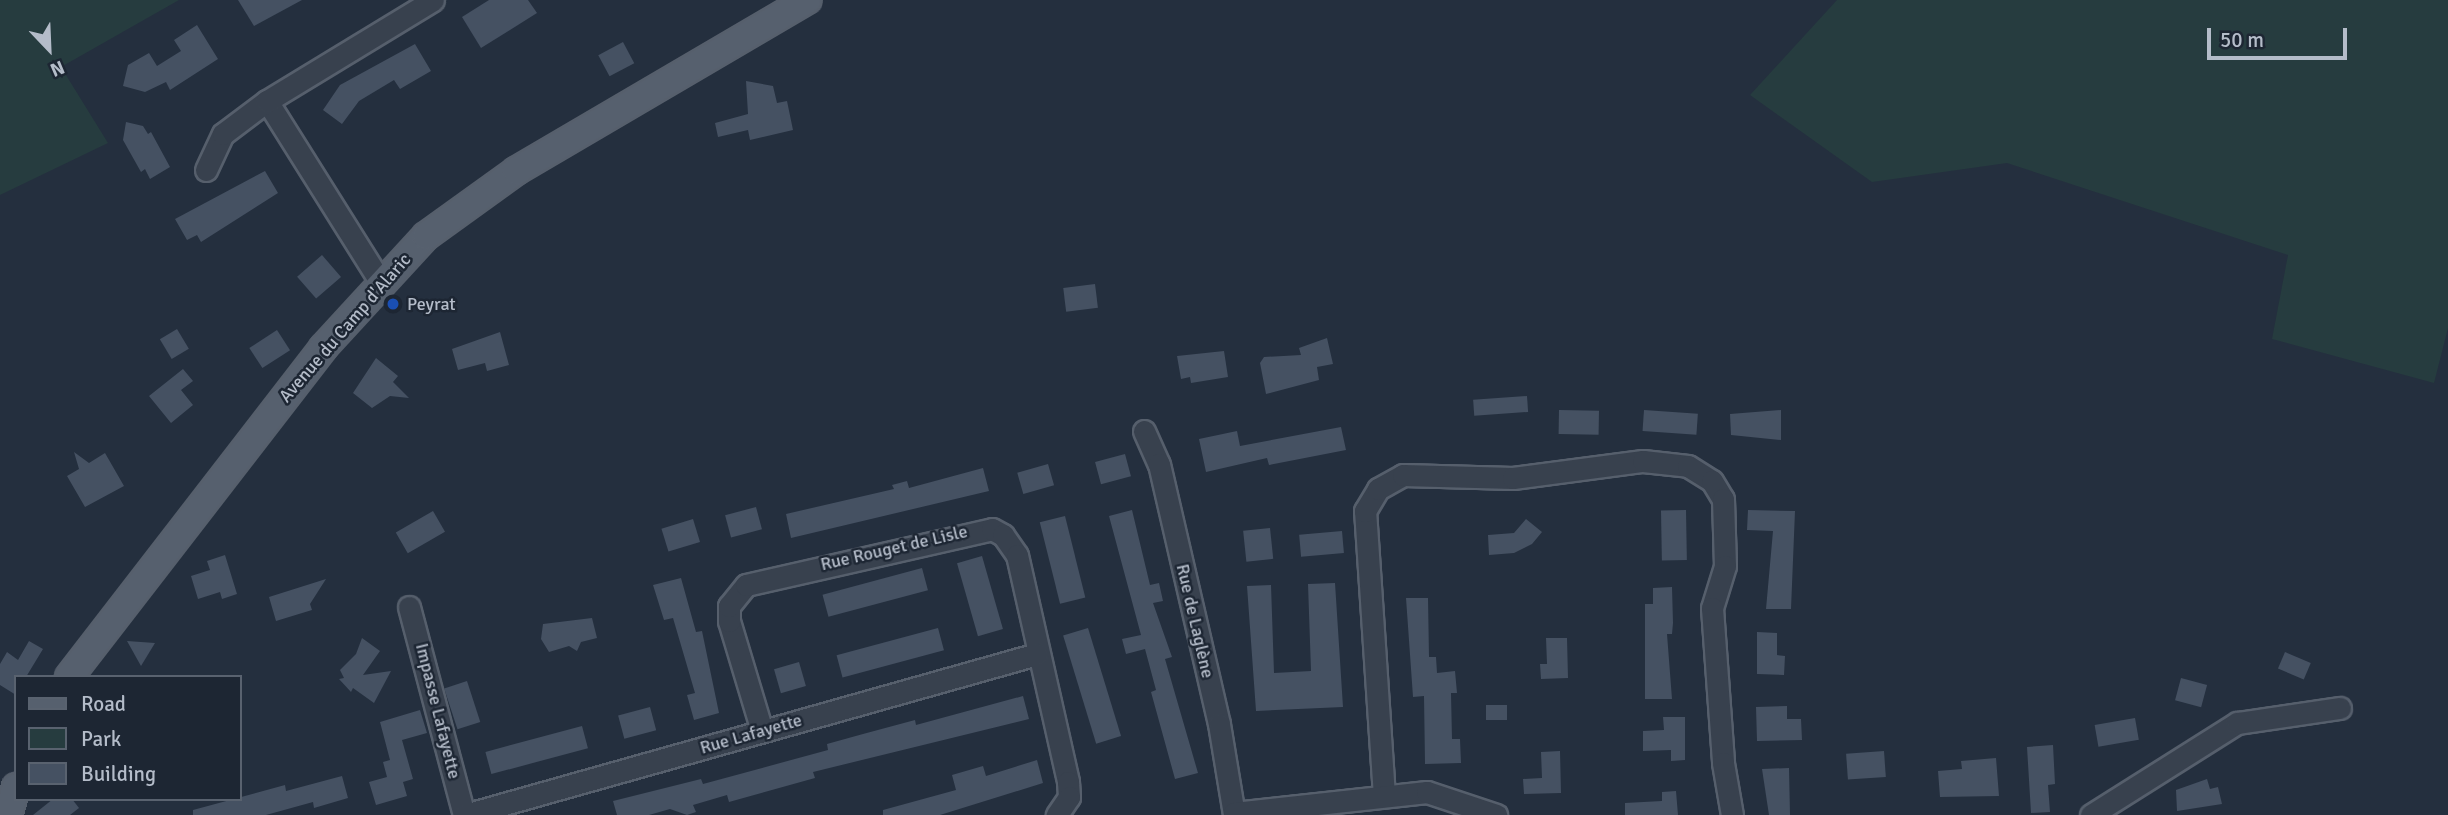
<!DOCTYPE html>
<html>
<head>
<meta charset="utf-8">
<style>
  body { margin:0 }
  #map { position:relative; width:2448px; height:815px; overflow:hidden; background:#242f3e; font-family:Signika,sans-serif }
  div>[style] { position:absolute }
  .green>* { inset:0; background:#263c3f }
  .building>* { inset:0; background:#455162; transform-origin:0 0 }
  .roads { filter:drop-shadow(2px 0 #565f6c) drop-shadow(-2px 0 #565f6c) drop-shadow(0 2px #565f6c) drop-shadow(0 -2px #565f6c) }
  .minor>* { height:21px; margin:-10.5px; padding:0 10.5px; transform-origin:10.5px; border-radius:10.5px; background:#38414e }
  .major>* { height:26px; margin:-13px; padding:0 13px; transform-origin:13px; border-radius:13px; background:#56606e }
  .dots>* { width:19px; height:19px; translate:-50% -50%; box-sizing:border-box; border:4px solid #1d2633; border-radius:50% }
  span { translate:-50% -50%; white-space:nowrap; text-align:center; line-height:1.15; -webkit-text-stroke:5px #1d2633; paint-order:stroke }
  .poi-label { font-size:18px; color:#b4bcc9 }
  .left { translate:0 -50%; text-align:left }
  .street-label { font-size:18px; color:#b4bcc9 }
  .legend { position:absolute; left:14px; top:675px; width:228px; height:126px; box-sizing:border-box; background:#1d2633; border:2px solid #59626f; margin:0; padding:9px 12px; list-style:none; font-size:21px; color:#b4bcc9 }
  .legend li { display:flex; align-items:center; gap:14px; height:35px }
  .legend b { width:35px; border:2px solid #59626f }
  .north { position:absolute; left:14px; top:14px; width:70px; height:70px; -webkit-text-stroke:5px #1d2633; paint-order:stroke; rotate:157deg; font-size:19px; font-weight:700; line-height:28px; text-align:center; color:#b4bcc9 }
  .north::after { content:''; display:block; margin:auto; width:24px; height:32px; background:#b4bcc9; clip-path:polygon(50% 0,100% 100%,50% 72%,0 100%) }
  .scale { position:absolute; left:2207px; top:28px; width:140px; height:32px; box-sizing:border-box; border:4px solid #b4bcc9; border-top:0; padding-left:9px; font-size:21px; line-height:24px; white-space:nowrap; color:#b4bcc9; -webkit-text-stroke:5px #1d2633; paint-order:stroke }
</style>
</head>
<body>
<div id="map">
  <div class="green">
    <div style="clip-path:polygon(0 0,179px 0,61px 67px,108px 143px,0 195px)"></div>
    <div style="clip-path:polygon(1837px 0,2448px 0,2448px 328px,2434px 383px,2272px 339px,2288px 255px,2007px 163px,1872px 182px,1750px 95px)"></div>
  </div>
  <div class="building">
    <div style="clip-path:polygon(238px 0,302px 0,254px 26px)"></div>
    <div style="clip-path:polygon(489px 0,528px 0,537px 13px,481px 48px,462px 17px)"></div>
    <div style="clip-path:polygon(197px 25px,218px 59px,170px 90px,166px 82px,145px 92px,123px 86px,128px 65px,149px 53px,157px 66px,181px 51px,174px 40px)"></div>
    <div style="left:623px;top:42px;width:24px;height:28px;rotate:62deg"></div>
    <div style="clip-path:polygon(415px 44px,431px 71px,400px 89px,394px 80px,359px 101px,342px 124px,323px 110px,340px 85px)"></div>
    <div style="clip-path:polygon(746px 81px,773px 86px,777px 103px,787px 101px,793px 130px,750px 140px,748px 130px,718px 137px,715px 123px,748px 114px)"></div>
    <div style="clip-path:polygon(126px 122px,143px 126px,148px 134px,151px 132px,170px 167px,150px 179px,145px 169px,141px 172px,123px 140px)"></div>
    <div style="clip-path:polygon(265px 171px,278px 193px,201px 242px,197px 235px,187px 240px,175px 219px)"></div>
    <div style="left:322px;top:255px;width:29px;height:33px;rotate:49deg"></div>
    <div style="left:1095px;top:284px;width:24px;height:32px;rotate:83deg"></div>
    <div style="left:177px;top:329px;width:23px;height:20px;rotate:59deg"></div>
    <div style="left:277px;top:330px;width:24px;height:33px;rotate:57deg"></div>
    <div style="clip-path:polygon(500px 332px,509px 365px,487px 371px,485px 363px,458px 370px,452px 349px)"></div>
    <div style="clip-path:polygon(1327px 338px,1333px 364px,1317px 367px,1319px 380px,1266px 394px,1260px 363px,1264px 357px,1301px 355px,1299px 348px)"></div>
    <div style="clip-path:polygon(1224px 351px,1228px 377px,1191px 383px,1190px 377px,1181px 379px,1177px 356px)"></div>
    <div style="clip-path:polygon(376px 358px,398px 376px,393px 382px,409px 398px,390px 396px,372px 408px,353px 393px)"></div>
    <div style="clip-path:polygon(183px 369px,193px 381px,181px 390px,193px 405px,171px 423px,149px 396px)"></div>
    <div style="left:1527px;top:396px;width:16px;height:54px;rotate:86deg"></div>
    <div style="left:1559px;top:410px;width:40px;height:24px;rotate:1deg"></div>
    <div style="left:1644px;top:410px;width:54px;height:21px;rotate:4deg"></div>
    <div style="clip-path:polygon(1781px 410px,1781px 440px,1731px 435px,1730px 414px)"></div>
    <div style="clip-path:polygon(1341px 427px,1346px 450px,1269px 465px,1267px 458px,1206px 472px,1199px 439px,1237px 431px,1240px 446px)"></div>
    <div style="clip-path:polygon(74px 452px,89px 463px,105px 453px,124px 486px,85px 507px,67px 476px,79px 469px)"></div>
    <div style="left:1125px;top:454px;width:23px;height:31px;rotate:75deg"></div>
    <div style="left:1048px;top:464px;width:22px;height:32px;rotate:74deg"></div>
    <div style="clip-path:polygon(983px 468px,989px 491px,791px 538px,786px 514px,894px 489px,892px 485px,907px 481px,909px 488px)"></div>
    <div style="left:756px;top:507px;width:23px;height:32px;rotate:75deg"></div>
    <div style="clip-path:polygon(1132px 510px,1150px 585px,1159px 583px,1163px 601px,1153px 603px,1172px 657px,1165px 659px,1198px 773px,1175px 779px,1151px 692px,1156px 690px,1145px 649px,1126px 654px,1122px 639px,1141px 635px,1109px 516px)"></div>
    <div style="left:1686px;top:510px;width:50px;height:25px;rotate:89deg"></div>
    <div style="clip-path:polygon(1748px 510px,1795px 511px,1791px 609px,1766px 609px,1773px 531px,1747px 530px)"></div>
    <div style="left:433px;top:511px;width:24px;height:43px;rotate:60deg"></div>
    <div style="left:1065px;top:516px;width:84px;height:26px;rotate:76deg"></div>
    <div style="left:693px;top:519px;width:24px;height:33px;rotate:73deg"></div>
    <div style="clip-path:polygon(1526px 519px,1542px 532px,1532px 544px,1514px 553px,1489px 555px,1488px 535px,1514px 533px)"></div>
    <div style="left:1270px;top:528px;width:31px;height:27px;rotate:84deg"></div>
    <div style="left:1342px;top:531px;width:22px;height:43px;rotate:85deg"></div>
    <div style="clip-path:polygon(225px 555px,237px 594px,222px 599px,220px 592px,198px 599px,191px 576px,210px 570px,207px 561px)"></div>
    <div style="left:982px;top:556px;width:76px;height:26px;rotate:74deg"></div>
    <div style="left:922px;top:568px;width:23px;height:103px;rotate:75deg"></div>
    <div style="clip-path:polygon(681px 578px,696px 632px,702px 631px,719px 713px,694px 720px,687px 695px,695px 693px,673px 618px,664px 620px,653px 585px)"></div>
    <div style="clip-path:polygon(326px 579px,310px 604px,312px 610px,276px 621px,269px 597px)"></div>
    <div style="clip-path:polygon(1335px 583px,1343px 707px,1256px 711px,1247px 586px,1271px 585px,1274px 673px,1311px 671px,1308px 584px)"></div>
    <div style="clip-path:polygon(1672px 587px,1673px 623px,1672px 634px,1667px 634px,1672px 699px,1645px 699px,1645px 604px,1653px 604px,1653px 588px)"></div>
    <div style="clip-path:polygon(1406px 598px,1428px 598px,1429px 657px,1436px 657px,1437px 673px,1455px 671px,1457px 693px,1451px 693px,1452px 739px,1460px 739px,1461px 763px,1425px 764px,1424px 696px,1413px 697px)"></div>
    <div style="clip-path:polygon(592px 618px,597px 638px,581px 642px,577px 651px,569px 646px,549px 652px,541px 639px,543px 624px)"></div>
    <div style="left:938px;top:628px;width:23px;height:105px;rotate:75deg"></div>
    <div style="left:1088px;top:628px;width:113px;height:26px;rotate:73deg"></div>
    <div style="clip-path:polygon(1757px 632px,1777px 633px,1777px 655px,1785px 656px,1784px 675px,1757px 674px)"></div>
    <div style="clip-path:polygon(362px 638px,380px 651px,363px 675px,391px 671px,374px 703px,353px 688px,351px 692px,339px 679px,344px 678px,340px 670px,356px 654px)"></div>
    <div style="clip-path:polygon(1546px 638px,1567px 638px,1568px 678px,1541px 679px,1540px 664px,1547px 664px)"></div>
    <div style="clip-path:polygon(29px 641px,43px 649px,26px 677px,16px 677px,16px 695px,0 685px,0 664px,7px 652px,18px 660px)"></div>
    <div style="clip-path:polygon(127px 641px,155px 643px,141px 666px)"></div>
    <div style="left:2285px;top:652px;width:28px;height:18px;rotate:23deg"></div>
    <div style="left:799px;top:662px;width:25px;height:26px;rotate:74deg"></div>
    <div style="left:2181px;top:678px;width:27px;height:23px;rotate:15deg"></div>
    <div style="left:467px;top:681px;width:43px;height:24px;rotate:72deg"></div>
    <div style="clip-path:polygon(1023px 696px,1029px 719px,813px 772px,815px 778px,729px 802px,727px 795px,693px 805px,696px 812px,687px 815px,670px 809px,649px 815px,617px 815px,613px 801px,701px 779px,703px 784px,828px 750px,827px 744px,863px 734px,915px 720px,916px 725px)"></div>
    <div style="left:1507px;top:705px;width:15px;height:21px;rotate:90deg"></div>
    <div style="clip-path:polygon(1787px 706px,1787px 719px,1801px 719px,1802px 740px,1757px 741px,1756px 707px)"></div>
    <div style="left:650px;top:707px;width:24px;height:33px;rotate:75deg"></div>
    <div style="clip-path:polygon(420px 710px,427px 733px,402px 740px,413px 779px,403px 782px,407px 796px,376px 805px,369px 782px,387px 777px,383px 762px,390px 760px,380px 722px)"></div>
    <div style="clip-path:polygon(1663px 717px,1685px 717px,1685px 760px,1671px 761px,1671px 750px,1643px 751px,1643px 731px,1664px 730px)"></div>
    <div style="left:2135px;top:718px;width:22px;height:41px;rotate:80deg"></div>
    <div style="left:582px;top:726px;width:23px;height:100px;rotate:75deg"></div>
    <div style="clip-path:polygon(2053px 745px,2055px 784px,2048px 785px,2050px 812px,2031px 813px,2027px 747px)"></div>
    <div style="clip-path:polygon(1560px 751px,1561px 793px,1524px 794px,1523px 779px,1542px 778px,1541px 752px)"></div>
    <div style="left:1884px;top:751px;width:26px;height:38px;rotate:86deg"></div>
    <div style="clip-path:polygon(1996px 758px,1999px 796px,1940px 797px,1938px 771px,1962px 769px,1961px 761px)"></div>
    <div style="clip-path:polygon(1037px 760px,1043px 783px,940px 815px,883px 815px,883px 810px,956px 790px,952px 775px,983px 766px,986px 776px)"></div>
    <div style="clip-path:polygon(1789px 768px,1790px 815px,1769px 815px,1762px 769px)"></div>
    <div style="clip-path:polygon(342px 776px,348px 798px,314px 808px,313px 802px,266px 815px,193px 815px,193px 810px,285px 785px,286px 791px)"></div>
    <div style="clip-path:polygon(2207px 779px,2210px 789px,2218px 787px,2222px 804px,2177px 811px,2176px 790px)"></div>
    <div style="clip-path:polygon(1676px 791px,1678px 815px,1625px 815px,1625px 803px,1662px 801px,1662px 792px)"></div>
    <div style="clip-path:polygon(53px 799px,72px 799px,79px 808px,70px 815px,33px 815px)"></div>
  </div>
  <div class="roads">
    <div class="minor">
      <div style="left:267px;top:101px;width:213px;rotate:57.9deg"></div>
      <div style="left:206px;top:170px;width:40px;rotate:-65deg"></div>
      <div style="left:223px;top:134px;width:55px;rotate:-36.9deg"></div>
      <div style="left:267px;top:101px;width:194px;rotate:-31.3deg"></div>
      <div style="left:1144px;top:431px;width:36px;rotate:66deg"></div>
      <div style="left:1159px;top:464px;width:267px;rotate:77deg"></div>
      <div style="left:1219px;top:724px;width:92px;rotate:80.6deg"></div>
      <div style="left:409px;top:607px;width:215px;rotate:75.2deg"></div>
      <div style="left:762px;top:731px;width:115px;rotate:-106.7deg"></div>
      <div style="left:729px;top:621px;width:15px;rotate:-90deg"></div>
      <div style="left:729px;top:606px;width:27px;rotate:-51deg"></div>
      <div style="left:746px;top:585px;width:252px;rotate:-12.8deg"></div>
      <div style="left:992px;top:529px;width:13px;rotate:29deg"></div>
      <div style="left:1003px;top:535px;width:24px;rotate:55deg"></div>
      <div style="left:1017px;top:555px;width:233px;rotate:77.3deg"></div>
      <div style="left:1068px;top:782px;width:15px;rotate:86deg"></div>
      <div style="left:1069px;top:797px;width:22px;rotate:124deg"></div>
      <div style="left:1384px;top:796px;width:286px;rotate:-93.8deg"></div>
      <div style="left:1365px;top:511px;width:26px;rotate:-59deg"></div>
      <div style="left:1378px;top:489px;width:29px;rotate:-29deg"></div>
      <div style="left:1403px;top:475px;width:110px;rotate:1.6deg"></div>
      <div style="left:1513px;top:478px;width:131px;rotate:-7.5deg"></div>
      <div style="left:1643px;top:461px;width:45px;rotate:6.3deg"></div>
      <div style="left:1688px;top:466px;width:28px;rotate:32deg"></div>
      <div style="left:1712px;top:481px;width:21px;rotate:59deg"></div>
      <div style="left:1723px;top:499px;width:67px;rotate:88.3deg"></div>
      <div style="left:1725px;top:566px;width:44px;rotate:107.2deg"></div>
      <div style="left:1712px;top:608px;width:155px;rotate:85.9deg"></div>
      <div style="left:1723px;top:763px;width:53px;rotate:80.2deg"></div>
      <div style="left:1234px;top:813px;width:194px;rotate:-6.2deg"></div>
      <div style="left:1427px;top:792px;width:73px;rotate:18.4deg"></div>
      <div style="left:465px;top:815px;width:594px;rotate:-15.72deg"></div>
      <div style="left:2091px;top:815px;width:173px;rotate:-32.2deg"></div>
      <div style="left:2237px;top:723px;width:104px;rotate:-8.3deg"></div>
    </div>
    <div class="major">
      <div style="left:69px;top:677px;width:416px;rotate:-52.3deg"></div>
      <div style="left:323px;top:348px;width:152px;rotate:-47.4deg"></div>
      <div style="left:426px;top:236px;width:111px;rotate:-35.8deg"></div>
      <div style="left:516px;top:171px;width:338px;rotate:-30.4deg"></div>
      <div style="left:8px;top:815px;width:29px;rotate:-74deg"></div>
    </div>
  </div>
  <div class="dots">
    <div style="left:393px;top:304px;background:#1a4fb4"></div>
  </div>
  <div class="poi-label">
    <span class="left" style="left:407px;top:304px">Peyrat</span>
  </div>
  <div class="street-label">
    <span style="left:345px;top:328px;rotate:-49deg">Avenue du Camp d'Alaric</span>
    <span style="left:894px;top:548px;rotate:-13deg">Rue Rouget de Lisle</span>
    <span style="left:1195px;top:621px;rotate:77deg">Rue de Laglène</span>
    <span style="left:438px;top:711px;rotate:76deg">Impasse Lafayette</span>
    <span style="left:751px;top:734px;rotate:-16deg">Rue Lafayette</span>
  </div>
  <ul class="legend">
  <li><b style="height:9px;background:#56606e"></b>Road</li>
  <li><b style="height:19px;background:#263c3f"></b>Park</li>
  <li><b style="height:19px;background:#455162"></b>Building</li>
  </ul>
  <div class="north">N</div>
  <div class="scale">50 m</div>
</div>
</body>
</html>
